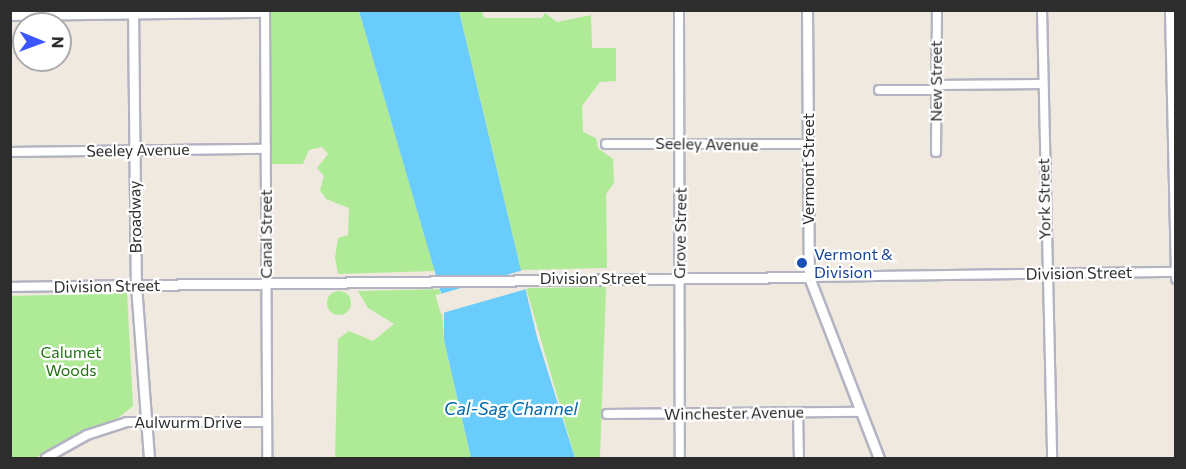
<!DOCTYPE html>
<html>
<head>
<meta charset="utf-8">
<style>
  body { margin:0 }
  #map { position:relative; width:1186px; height:469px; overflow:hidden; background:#f0e9df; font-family:Commissioner,sans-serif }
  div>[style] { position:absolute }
  .green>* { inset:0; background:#afea97 }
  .round { border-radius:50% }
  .water>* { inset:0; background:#6accfa }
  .pier>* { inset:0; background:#f0e9df; transform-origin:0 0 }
  .roads { filter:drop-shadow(2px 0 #b3b4c2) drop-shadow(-2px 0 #b3b4c2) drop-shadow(0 2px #b3b4c2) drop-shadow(0 -2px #b3b4c2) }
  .minor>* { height:8px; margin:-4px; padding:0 4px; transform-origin:4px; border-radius:4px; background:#fff }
  .tertiary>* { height:9px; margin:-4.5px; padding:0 4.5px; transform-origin:4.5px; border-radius:4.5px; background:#fff }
  .dots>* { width:16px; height:16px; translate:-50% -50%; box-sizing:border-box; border:3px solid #fff; border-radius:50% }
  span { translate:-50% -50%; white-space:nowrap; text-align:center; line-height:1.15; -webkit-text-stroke:4.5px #fff; paint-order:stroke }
  .street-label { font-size:16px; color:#2d2d2d }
  .transit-label { font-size:16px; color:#164399 }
  .left { translate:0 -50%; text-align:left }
  .park-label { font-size:16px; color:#237314 }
  .water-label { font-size:18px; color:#0169ad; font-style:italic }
  .frame { position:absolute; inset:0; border:12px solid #2d2d2d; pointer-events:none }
  .north { position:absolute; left:12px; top:12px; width:60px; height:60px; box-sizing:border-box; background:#fff; border:2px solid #ababab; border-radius:50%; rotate:91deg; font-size:16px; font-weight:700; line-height:24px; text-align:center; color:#2d2d2d }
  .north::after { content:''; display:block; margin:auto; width:21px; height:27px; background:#3c56ff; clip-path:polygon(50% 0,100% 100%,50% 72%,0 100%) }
</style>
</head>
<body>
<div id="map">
  <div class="green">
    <div style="clip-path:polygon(271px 11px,359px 11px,435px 271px,338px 274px,335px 258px,338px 238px,348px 235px,349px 208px,326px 199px,320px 190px,324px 176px,317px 168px,328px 154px,322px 147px,309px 150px,303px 164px,272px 164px)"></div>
    <div style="clip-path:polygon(459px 11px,482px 11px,484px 18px,542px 18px,545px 13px,557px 22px,591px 15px,592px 48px,616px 48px,616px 81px,600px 82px,582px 106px,583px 132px,596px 138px,598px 148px,613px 159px,614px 183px,606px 194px,607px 268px,521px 270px)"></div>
    <div style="clip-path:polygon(606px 287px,600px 458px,575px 458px,526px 288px)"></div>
    <div style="clip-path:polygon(440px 289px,444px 340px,471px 458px,335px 458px,338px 339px,349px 331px,373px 341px,394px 324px,368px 308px,358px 291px)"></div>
    <div class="round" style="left:327px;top:291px;width:24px;height:24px"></div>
    <div style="clip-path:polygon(127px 293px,133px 406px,117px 419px,92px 427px,35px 458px,11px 458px,11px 296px)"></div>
  </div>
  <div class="water">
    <div style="clip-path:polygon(359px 11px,459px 11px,537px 337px,575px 458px,471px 458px,444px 340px,444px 303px)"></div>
  </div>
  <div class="pier">
    <div style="left:524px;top:270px;width:19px;height:92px;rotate:74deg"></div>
  </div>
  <div class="roads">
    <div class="minor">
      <div style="left:265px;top:10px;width:448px;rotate:89.7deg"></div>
      <div style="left:679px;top:10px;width:446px;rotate:89.9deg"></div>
      <div style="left:1042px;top:10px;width:448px;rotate:88.7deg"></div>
      <div style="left:1170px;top:10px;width:269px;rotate:88.7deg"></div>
      <div style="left:10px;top:16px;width:255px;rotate:-0.7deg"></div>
      <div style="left:936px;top:85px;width:106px;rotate:-0.5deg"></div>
      <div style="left:879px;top:90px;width:57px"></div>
      <div style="left:606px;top:144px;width:202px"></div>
      <div style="left:10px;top:152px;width:256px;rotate:-0.7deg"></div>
      <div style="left:936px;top:152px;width:142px;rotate:-89.6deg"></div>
      <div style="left:809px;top:277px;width:367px;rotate:-0.8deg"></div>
      <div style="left:10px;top:287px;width:126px;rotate:-0.9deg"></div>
      <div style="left:798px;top:412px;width:46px;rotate:88.8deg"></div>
      <div style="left:607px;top:414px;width:254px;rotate:-0.5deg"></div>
      <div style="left:46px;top:458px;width:47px;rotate:-29.3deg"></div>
      <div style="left:87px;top:435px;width:42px;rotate:-18deg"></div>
      <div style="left:127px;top:422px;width:139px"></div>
    </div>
    <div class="tertiary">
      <div style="left:133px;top:10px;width:275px;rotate:89.4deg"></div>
      <div style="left:136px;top:285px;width:173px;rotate:85.7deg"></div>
      <div style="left:807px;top:10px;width:267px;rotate:89.6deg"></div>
      <div style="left:809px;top:277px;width:194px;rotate:68.9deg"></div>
      <div style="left:136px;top:285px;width:673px;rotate:-0.68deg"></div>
    </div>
  </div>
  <div class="dots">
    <div style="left:802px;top:263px;background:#1a4fb4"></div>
  </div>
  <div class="street-label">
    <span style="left:936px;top:81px;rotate:-90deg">New Street</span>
    <span style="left:707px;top:144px;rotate:1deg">Seeley Avenue</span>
    <span style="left:138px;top:150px;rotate:-1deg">Seeley Avenue</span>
    <span style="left:808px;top:169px;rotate:-90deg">Vermont Street</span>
    <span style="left:1044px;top:199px;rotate:-91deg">York Street</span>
    <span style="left:135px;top:217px;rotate:-91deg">Broadway</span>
    <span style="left:680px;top:233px;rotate:-89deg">Grove Street</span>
    <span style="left:266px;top:234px;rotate:-90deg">Canal Street</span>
    <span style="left:1079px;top:273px;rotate:-1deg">Division Street</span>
    <span style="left:593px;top:278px">Division Street</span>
    <span style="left:107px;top:286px;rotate:-1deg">Division Street</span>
    <span style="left:734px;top:413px;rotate:-1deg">Winchester Avenue</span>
    <span style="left:188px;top:422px">Aulwurm Drive</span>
  </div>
  <div class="transit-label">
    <span class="left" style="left:814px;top:263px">Vermont &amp;<br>Division</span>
  </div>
  <div class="park-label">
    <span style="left:71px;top:361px">Calumet<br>Woods</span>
  </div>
  <div class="water-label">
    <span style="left:511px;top:408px">Cal-Sag Channel</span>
  </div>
  <div class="frame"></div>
  <div class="north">N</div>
</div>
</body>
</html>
